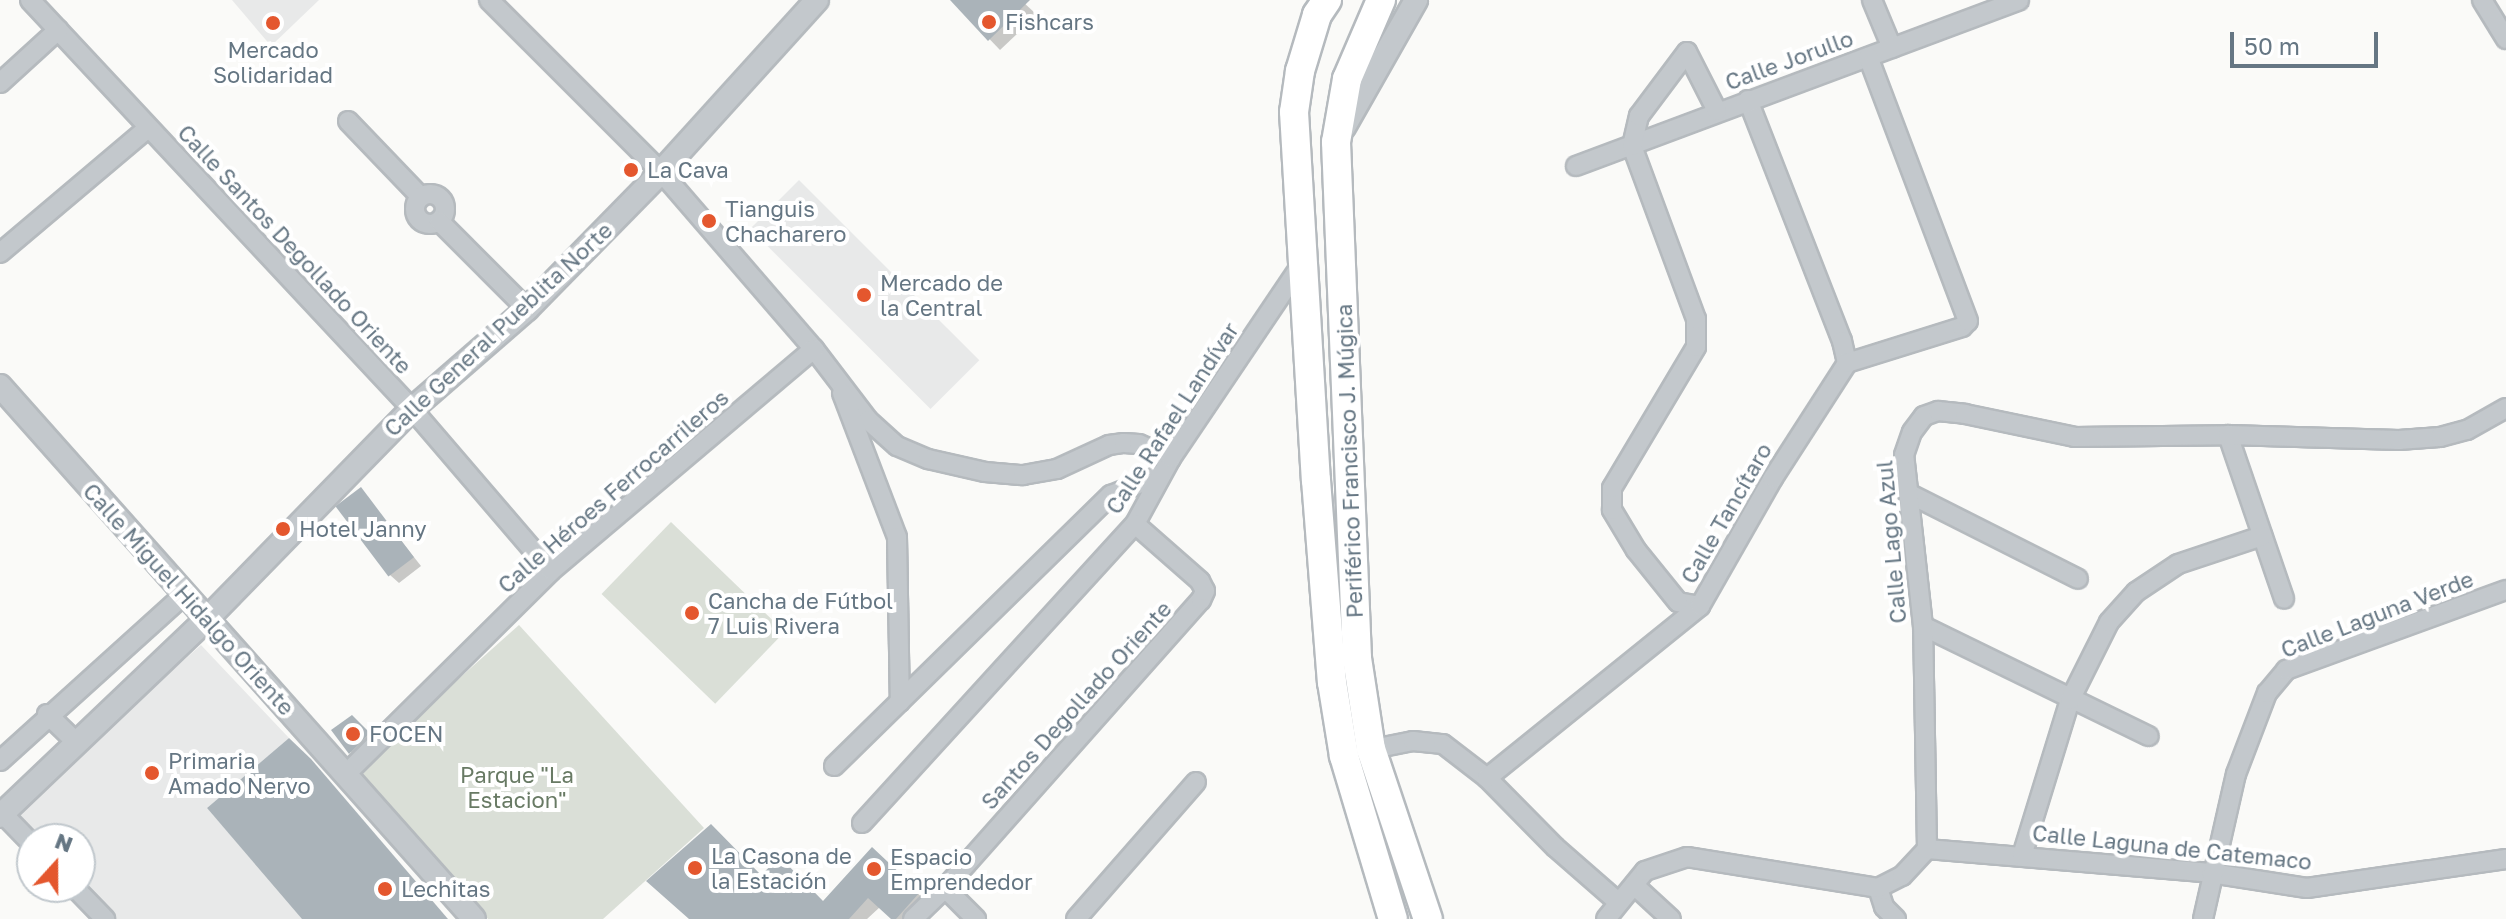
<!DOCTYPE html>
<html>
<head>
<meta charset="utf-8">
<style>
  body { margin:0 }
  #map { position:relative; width:2506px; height:919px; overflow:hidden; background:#fafaf8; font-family:"Golos Text",sans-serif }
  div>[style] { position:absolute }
  .built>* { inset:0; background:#e8e9e9; transform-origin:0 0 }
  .green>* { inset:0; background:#dadfd7; transform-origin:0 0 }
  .shadow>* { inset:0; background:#0003 }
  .building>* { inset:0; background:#aab3b9; transform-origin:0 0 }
  .roads { filter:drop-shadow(2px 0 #b5babe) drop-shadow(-2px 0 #b5babe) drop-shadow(0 2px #b5babe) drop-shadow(0 -2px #b5babe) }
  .minor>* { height:18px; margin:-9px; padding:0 9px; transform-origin:9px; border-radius:9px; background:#c3c8cc }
  .minor>.ring { margin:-9px; padding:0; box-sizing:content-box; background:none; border:18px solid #c3c8cc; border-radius:50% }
  .tertiary>* { height:22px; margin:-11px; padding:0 11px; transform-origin:11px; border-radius:11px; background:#c3c8cc }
  .primary>* { height:28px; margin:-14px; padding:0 14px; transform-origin:14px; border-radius:14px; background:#fff }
  .dots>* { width:22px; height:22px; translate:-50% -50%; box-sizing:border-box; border:4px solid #fff; border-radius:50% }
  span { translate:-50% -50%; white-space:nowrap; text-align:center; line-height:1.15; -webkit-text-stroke:8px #fff; paint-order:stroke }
  .poi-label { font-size:22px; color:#657683 }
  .left { translate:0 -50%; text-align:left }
  .street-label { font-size:22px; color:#657683 }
  .park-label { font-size:22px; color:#687a64 }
  .north { position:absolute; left:16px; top:823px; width:80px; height:80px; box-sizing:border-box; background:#fff; border:2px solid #c1c8cd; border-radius:50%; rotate:21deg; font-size:22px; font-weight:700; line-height:32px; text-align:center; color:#657683 }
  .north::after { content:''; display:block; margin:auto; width:28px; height:36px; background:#e4572e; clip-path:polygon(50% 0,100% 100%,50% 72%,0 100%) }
  .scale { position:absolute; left:2230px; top:32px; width:148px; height:36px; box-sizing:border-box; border:4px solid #657683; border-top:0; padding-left:10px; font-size:24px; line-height:28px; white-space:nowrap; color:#657683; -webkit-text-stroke:6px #fff; paint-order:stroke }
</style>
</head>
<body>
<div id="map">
  <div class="built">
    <div style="clip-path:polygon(232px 0,319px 0,271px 46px)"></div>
    <div style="left:799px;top:180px;width:255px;height:69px;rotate:45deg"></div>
    <div style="clip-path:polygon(201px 645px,289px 738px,207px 808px,304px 919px,99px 919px,80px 887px,80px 839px,32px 839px,6px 817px)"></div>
  </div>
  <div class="green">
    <div style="left:671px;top:522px;width:158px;height:100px;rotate:44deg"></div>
    <div style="clip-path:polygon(519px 625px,704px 828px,603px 919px,488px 919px,354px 772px)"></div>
  </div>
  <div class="shadow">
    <div style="clip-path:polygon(952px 0,1021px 0,1037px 15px,1000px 50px)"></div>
    <div style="clip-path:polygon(361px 490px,421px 566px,399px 583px,390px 575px)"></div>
    <div style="clip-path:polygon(351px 717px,374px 740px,356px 758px,334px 730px)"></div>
    <div style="clip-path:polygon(872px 850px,929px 904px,915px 919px,893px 919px,880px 907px,867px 919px,690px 919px,761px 878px,823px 904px)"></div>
  </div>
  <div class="building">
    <div style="clip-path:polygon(950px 0,1030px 0,988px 41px)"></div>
    <div style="left:361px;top:487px;width:88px;height:32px;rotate:53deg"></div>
    <div style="clip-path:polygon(352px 715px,370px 733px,349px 754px,331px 730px)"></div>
    <div style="clip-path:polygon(289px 738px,311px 759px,448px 919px,302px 919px,207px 808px)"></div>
    <div style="clip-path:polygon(711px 824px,761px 875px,780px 857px,823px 901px,872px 847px,920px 892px,896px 919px,891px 919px,868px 898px,849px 919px,689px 919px,646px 881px)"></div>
  </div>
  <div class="roads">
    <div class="minor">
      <div style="left:30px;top:0;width:560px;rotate:46.95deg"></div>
      <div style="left:412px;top:409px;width:213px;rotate:49.4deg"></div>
      <div style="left:489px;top:0;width:243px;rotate:45deg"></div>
      <div style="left:661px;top:172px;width:234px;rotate:49.2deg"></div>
      <div style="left:814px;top:349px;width:89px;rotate:52.7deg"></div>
      <div style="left:868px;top:420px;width:39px;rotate:42deg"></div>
      <div style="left:897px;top:446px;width:34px;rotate:23deg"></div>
      <div style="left:928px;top:459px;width:58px;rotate:12.8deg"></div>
      <div style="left:985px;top:472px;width:38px;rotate:5deg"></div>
      <div style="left:1023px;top:475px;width:35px;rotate:-10deg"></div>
      <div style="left:1057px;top:469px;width:57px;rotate:-24.8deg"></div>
      <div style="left:1109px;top:445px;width:15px;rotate:-8deg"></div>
      <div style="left:1124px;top:443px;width:15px;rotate:4deg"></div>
      <div style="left:1139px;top:444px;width:35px;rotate:24deg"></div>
      <div style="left:1872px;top:0;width:52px;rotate:67.4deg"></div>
      <div style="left:2482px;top:0;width:46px;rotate:58.4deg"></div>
      <div style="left:0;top:83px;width:79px;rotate:-42.4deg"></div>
      <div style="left:1748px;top:100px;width:259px;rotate:68.7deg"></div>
      <div style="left:1842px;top:341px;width:23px;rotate:77deg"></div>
      <div style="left:348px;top:121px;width:105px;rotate:46.2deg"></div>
      <div style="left:1576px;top:166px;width:473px;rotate:-20.5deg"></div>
      <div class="ring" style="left:415px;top:194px;width:12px;height:12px"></div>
      <div style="left:439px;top:221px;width:124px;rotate:45deg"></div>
      <div style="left:0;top:253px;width:194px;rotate:-40.2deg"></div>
      <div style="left:842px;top:393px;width:154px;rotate:69.1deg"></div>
      <div style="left:897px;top:537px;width:165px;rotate:89deg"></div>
      <div style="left:2228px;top:435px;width:173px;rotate:71.1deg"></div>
      <div style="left:1910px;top:494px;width:188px;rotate:26.8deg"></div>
      <div style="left:1700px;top:606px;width:22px;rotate:-170deg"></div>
      <div style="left:1678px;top:602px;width:67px;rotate:-128.9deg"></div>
      <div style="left:1636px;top:550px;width:47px;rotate:-121deg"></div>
      <div style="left:1612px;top:510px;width:22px;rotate:-90deg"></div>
      <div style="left:1612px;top:488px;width:164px;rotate:-59.2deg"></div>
      <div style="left:1696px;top:347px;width:28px;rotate:-90deg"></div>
      <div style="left:1696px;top:319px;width:184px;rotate:-110.3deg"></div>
      <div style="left:1632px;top:146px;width:31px;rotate:-77deg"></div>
      <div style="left:1639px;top:116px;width:80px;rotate:-53.1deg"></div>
      <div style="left:1687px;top:52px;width:66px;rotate:63deg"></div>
      <div style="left:1923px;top:626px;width:251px;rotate:26deg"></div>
      <div style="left:47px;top:714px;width:40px;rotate:44deg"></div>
      <div style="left:1363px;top:751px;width:51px;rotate:-11.3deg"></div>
      <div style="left:1413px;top:741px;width:30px;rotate:6deg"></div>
      <div style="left:1443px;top:744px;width:56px;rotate:37.7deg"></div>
      <div style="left:1487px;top:778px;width:97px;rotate:45.4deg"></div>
      <div style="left:1555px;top:847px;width:84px;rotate:41.1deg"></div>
      <div style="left:0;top:761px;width:248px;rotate:-42.1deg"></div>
      <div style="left:834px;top:766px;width:388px;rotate:-44.4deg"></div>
      <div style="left:1111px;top:495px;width:54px;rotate:-21.8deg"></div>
      <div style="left:345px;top:775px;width:290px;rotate:-44.7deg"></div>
      <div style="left:551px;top:571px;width:344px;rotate:-40.2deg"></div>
      <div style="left:1487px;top:778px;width:274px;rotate:-38.9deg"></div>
      <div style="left:1700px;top:606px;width:147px;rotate:-60.3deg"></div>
      <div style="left:1773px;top:478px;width:137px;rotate:-57.2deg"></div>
      <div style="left:1847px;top:363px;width:121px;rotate:-17.4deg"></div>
      <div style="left:1962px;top:327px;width:8px;rotate:-45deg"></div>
      <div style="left:1968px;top:321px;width:282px;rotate:-110.7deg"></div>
      <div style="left:2px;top:813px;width:43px;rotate:45.9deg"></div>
      <div style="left:862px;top:823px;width:405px;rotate:-47.6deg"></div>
      <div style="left:1135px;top:524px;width:75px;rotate:-61.4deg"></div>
      <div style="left:1171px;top:458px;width:234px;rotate:-56deg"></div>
      <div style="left:1927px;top:849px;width:285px;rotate:4.8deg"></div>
      <div style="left:2211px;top:873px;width:97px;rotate:8.9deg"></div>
      <div style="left:2307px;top:888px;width:201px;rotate:-8.3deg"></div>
      <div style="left:2022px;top:856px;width:163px;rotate:-72.9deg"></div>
      <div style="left:2070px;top:700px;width:87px;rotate:-63.4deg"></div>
      <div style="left:2109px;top:622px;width:40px;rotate:-48deg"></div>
      <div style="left:2136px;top:592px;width:50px;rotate:-33.7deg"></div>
      <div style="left:2178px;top:564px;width:89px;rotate:-18.4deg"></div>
      <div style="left:1634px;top:885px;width:50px;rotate:42.6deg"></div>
      <div style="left:74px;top:887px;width:45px;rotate:45.9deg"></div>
      <div style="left:945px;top:888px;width:44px;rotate:45deg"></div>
      <div style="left:1878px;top:888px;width:20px;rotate:72deg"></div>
      <div style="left:1884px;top:907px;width:17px;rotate:45deg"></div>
      <div style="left:913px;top:919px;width:45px;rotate:-44.1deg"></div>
      <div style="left:945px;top:888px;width:385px;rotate:-48.4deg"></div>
      <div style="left:1201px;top:600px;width:10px;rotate:-66deg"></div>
      <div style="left:1205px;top:591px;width:11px;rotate:-117deg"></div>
      <div style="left:1200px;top:581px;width:86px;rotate:-138.8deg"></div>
      <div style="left:1076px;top:919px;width:182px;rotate:-48.8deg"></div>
      <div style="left:1606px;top:919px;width:62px;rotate:-50.9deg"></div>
      <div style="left:1645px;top:871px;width:44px;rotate:-18.4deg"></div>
      <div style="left:1687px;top:857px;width:193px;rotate:9.2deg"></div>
      <div style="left:1878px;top:888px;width:27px;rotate:-27deg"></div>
      <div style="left:1902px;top:876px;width:37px;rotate:-47deg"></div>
      <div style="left:1927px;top:849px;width:223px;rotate:-91deg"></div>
      <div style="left:1923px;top:626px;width:172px;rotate:-96.3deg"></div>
      <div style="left:1904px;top:455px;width:24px;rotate:-71deg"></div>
      <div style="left:1912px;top:432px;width:20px;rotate:-53deg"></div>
      <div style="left:1924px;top:416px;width:15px;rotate:-20deg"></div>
      <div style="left:1938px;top:411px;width:27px;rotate:6deg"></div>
      <div style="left:1965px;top:414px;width:112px;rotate:11.8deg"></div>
      <div style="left:2075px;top:437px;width:153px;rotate:-0.7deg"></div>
      <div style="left:2228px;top:435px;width:171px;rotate:1.7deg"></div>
      <div style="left:2399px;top:440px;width:41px;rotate:-4.2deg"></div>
      <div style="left:2440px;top:437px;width:28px;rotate:-15deg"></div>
      <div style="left:2467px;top:430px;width:45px;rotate:-29.4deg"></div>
      <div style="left:2203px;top:919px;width:149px;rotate:-77.2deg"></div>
      <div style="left:2236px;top:774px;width:87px;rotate:-69.1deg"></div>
      <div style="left:2267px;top:693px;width:30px;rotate:-50deg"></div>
      <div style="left:2286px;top:670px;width:234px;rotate:-20deg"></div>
    </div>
    <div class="tertiary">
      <div style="left:1344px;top:127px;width:146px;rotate:-60.4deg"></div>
      <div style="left:0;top:386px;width:713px;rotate:48.35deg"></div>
      <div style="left:0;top:816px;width:286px;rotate:-43.6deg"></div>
      <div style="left:207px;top:619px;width:293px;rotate:-45.7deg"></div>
      <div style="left:412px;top:409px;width:152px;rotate:-41deg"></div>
      <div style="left:527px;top:309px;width:192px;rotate:-45.6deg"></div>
      <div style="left:661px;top:172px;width:232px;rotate:-47.8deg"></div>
    </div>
    <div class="primary">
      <div style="left:1327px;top:0;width:18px;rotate:124deg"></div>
      <div style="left:1317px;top:15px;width:59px;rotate:106.9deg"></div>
      <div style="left:1300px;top:71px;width:41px;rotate:98.3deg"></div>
      <div style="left:1294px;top:112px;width:369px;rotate:86.6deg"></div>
      <div style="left:1316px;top:480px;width:203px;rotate:85.5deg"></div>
      <div style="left:1332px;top:682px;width:75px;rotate:80.8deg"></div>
      <div style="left:1344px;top:756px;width:170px;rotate:73.3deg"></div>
      <div style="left:1381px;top:0;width:86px;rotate:113.3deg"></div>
      <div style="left:1347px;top:79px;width:64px;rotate:99.9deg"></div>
      <div style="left:1336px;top:142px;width:516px;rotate:87.67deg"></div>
      <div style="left:1357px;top:658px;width:92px;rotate:81.3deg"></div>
      <div style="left:1371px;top:749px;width:179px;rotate:71.5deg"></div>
    </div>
  </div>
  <div class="dots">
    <div style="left:989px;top:22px;background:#e4572e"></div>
    <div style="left:273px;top:23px;background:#e4572e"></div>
    <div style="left:631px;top:170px;background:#e4572e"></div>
    <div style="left:709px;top:221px;background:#e4572e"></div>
    <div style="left:864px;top:295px;background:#e4572e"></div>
    <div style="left:283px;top:529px;background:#e4572e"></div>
    <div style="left:692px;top:613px;background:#e4572e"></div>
    <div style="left:353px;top:734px;background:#e4572e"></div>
    <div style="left:152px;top:773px;background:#e4572e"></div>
    <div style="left:695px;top:868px;background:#e4572e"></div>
    <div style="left:874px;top:869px;background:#e4572e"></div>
    <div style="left:385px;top:889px;background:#e4572e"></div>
  </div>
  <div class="poi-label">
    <span class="left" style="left:1005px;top:22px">Fishcars</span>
    <span style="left:273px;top:62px">Mercado<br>Solidaridad</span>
    <span class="left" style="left:647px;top:170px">La Cava</span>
    <span class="left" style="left:725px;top:221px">Tianguis<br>Chacharero</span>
    <span class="left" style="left:880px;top:295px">Mercado de<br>la Central</span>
    <span class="left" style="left:299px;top:529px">Hotel Janny</span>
    <span class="left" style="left:708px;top:613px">Cancha de Fútbol<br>7 Luis Rivera</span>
    <span class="left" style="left:369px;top:734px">FOCEN</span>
    <span class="left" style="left:168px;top:773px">Primaria<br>Amado Nervo</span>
    <span class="left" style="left:711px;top:868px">La Casona de<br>la Estación</span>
    <span class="left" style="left:890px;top:869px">Espacio<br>Emprendedor</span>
    <span class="left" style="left:401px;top:889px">Lechitas</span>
  </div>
  <div class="street-label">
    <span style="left:1789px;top:60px;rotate:-20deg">Calle Jorullo</span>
    <span style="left:295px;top:249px;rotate:47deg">Calle Santos Degollado Oriente</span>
    <span style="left:498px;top:329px;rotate:-43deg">Calle General Pueblita Norte</span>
    <span style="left:1172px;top:418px;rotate:-57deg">Calle Rafael Landívar</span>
    <span style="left:1349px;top:461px;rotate:-92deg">Periférico Francisco J. Múgica</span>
    <span style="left:613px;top:491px;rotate:-41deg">Calle Héroes Ferrocarrileros</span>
    <span style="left:1726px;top:513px;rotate:-60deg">Calle Tancítaro</span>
    <span style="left:1891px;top:542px;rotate:-95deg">Calle Lago Azul</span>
    <span style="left:189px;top:599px;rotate:48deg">Calle Miguel Hidalgo Oriente</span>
    <span style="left:2377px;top:614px;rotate:-21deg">Calle Laguna Verde</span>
    <span style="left:1076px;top:705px;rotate:-48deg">Santos Degollado Oriente</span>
    <span style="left:2172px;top:847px;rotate:6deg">Calle Laguna de Catemaco</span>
  </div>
  <div class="park-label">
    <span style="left:517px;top:787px">Parque "La<br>Estacion"</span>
  </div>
  <div class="north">N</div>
  <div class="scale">50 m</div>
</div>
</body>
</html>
